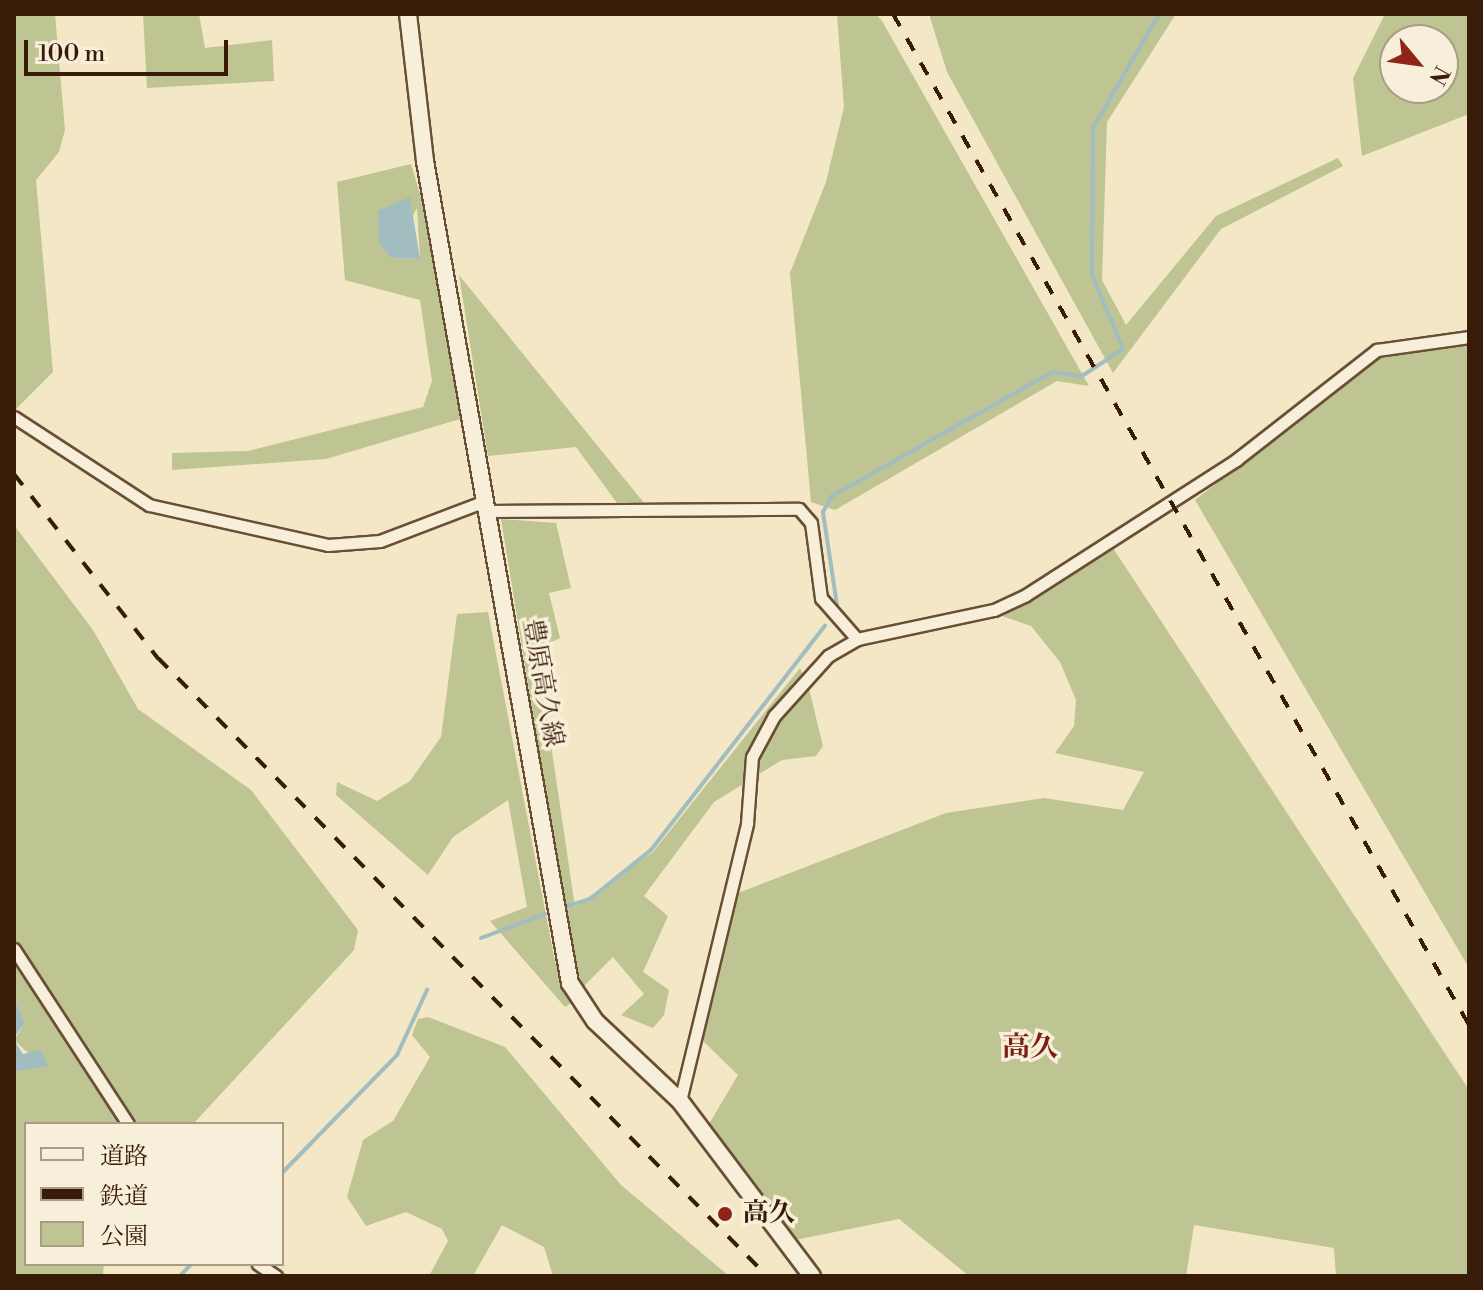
<!DOCTYPE html>
<html>
<head>
<meta charset="utf-8">
<style>
  body { margin:0 }
  #map { position:relative; width:1483px; height:1290px; overflow:hidden; background:#f3e7c5; font-family:"Libre Bodoni","Noto Serif JP",serif }
  div>[style] { position:absolute }
  .green>* { inset:0; background:#bec492 }
  .water>* { inset:0; background:#a1bdbf }
  .stream>* { height:4px; margin:-2px; padding:0 2px; transform-origin:2px; border-radius:2px; background:#a1bdbf }
  .roads { filter:drop-shadow(2px 0 #684f36) drop-shadow(-2px 0 #684f36) drop-shadow(0 2px #684f36) drop-shadow(0 -2px #684f36) }
  .street>* { height:11px; margin:-5.5px; padding:0 5.5px; transform-origin:5.5px; border-radius:5.5px; background:#f7efd9 }
  .secondary>* { height:16px; margin:-8px; padding:0 8px; transform-origin:8px; border-radius:8px; background:#f7efd9 }
  .rail>* { height:4px; margin-top:-2px; transform-origin:0; background:repeating-linear-gradient(90deg,#391c07 0 14px,transparent 0 28px) }
  .dots>* { width:22px; height:22px; translate:-50% -50%; box-sizing:border-box; border:4px solid #f7efd9; border-radius:50% }
  span { translate:-50% -50%; white-space:nowrap; text-align:center; line-height:1.15; -webkit-text-stroke:7px #f7efd9; paint-order:stroke }
  .street-label { font-size:26px; color:#391c07 }
  .poi-label { font-size:26px; color:#391c07; font-weight:700 }
  .left { translate:0 -50%; text-align:left }
  .neighbourhood-label { font-size:28px; color:#7a1f14; font-weight:700 }
  .frame { position:absolute; inset:0; border:16px solid #391c07; pointer-events:none }
  .legend { position:absolute; left:24px; top:1122px; width:260px; height:144px; box-sizing:border-box; background:#f7efd9; border:2px solid #ab9b85; margin:0; padding:10px 14px; list-style:none; font-size:24px; color:#391c07 }
  .legend li { display:flex; align-items:center; gap:16px; height:40px }
  .legend b { width:40px; border:2px solid #ab9b85 }
  .north { position:absolute; left:1379px; top:24px; width:80px; height:80px; box-sizing:border-box; background:#f7efd9; border:2px solid #ab9b85; border-radius:50%; rotate:119deg; font-size:22px; font-weight:700; line-height:32px; text-align:center; color:#391c07 }
  .north::after { content:''; display:block; margin:auto; width:28px; height:36px; background:#8f2418; clip-path:polygon(50% 0,100% 100%,50% 72%,0 100%) }
  .scale { position:absolute; left:24px; top:40px; width:204px; height:36px; box-sizing:border-box; border:4px solid #391c07; border-top:0; padding-left:10px; font-size:24px; line-height:28px; white-space:nowrap; color:#391c07; -webkit-text-stroke:6px #f7efd9; paint-order:stroke }
</style>
</head>
<body>
<div id="map">
  <div class="green">
    <div style="clip-path:polygon(14px 14px,55px 14px,65px 130px,59px 152px,36px 180px,53px 372px,14px 411px)"></div>
    <div style="clip-path:polygon(143px 14px,199px 14px,205px 48px,272px 40px,274px 81px,147px 88px)"></div>
    <div style="clip-path:polygon(837px 14px,876px 14px,882px 21px,1089px 386px,1057px 381px,835px 510px,811px 502px,790px 273px,826px 182px,844px 107px)"></div>
    <div style="clip-path:polygon(929px 14px,1176px 14px,1107px 122px,1102px 280px,1126px 325px,1216px 216px,1338px 158px,1343px 166px,1221px 229px,1113px 373px,947px 72px)"></div>
    <div style="clip-path:polygon(evenodd,1385px 14px,1469px 14px,1469px 114px,1362px 156px,1353px 78px,1385px 14px,1395px 40px,1443px 40px,1443px 88px,1395px 88px,1395px 40px)"></div>
    <div style="clip-path:polygon(evenodd,411px 164px,428px 221px,460px 419px,326px 459px,172px 470px,172px 453px,248px 451px,423px 407px,432px 381px,420px 300px,345px 280px,337px 182px,411px 164px,417px 208px,420px 259px,391px 258px,417px 208px)"></div>
    <div style="clip-path:polygon(459px 275px,644px 503px,617px 503px,576px 447px,488px 456px)"></div>
    <div style="clip-path:polygon(1469px 342px,1469px 968px,1195px 500px,1373px 362px,1391px 352px)"></div>
    <div style="clip-path:polygon(501px 519px,556px 523px,571px 588px,549px 593px,560px 638px,537px 650px,575px 907px,653px 852px,800px 668px,809px 689px,823px 746px,816px 756px,782px 760px,714px 802px,644px 896px,668px 916px,643px 972px,669px 990px,664px 1015px,653px 1028px,621px 1015px,644px 994px,613px 957px,584px 986px,574px 965px)"></div>
    <div style="clip-path:polygon(14px 525px,93px 630px,138px 709px,251px 790px,358px 930px,354px 950px,193px 1124px,26px 1124px,26px 1264px,104px 1264px,103px 1276px,14px 1276px,14px 1069px,29px 1054px,14px 1040px,25px 1023px,14px 997px)"></div>
    <div style="clip-path:polygon(1113px 548px,1469px 1090px,1469px 1276px,1336px 1276px,1334px 1248px,1194px 1225px,1186px 1276px,969px 1276px,899px 1219px,795px 1240px,709px 1124px,738px 1075px,700px 1038px,738px 893px,946px 813px,1044px 798px,1123px 810px,1144px 772px,1055px 753px,1074px 726px,1076px 700px,1060px 662px,1031px 626px,999px 615px,1016px 593px)"></div>
    <div style="clip-path:polygon(488px 612px,555px 962px,571px 1003px,565px 1007px,490px 921px,527px 907px,508px 800px,453px 837px,428px 875px,336px 795px,337px 782px,377px 801px,410px 781px,441px 737px,457px 614px)"></div>
    <div style="clip-path:polygon(428px 1017px,505px 1047px,621px 1185px,729px 1276px,553px 1276px,544px 1247px,502px 1225px,473px 1276px,429px 1276px,448px 1241px,442px 1229px,406px 1212px,366px 1226px,347px 1197px,363px 1140px,393px 1121px,430px 1057px,412px 1035px,418px 1019px)"></div>
  </div>
  <div class="water">
    <div style="clip-path:polygon(410px 197px,420px 259px,391px 258px,379px 242px,378px 211px)"></div>
    <div style="clip-path:polygon(14px 997px,25px 1023px,14px 1038px)"></div>
    <div style="clip-path:polygon(14px 1040px,23px 1054px,41px 1050px,48px 1066px,16px 1071px)"></div>
  </div>
  <div class="stream">
    <div style="left:837px;top:605px;width:94px;rotate:-98.6deg"></div>
    <div style="left:823px;top:512px;width:18px;rotate:-61deg"></div>
    <div style="left:832px;top:496px;width:253px;rotate:-29.4deg"></div>
    <div style="left:1052px;top:372px;width:30px;rotate:8deg"></div>
    <div style="left:1082px;top:376px;width:49px;rotate:-33.4deg"></div>
    <div style="left:1123px;top:349px;width:80px;rotate:-112.7deg"></div>
    <div style="left:1092px;top:275px;width:147px;rotate:-89.6deg"></div>
    <div style="left:1093px;top:128px;width:132px;rotate:-59.9deg"></div>
    <div style="left:568px;top:906px;width:23px;rotate:-18deg"></div>
    <div style="left:590px;top:899px;width:78px;rotate:-38.8deg"></div>
    <div style="left:651px;top:850px;width:284px;rotate:-52.2deg"></div>
    <div style="left:481px;top:938px;width:68px;rotate:-20.6deg"></div>
    <div style="left:282px;top:1173px;width:165px;rotate:-45.7deg"></div>
    <div style="left:397px;top:1055px;width:72px;rotate:-65.2deg"></div>
    <div style="left:180px;top:1276px;width:16px;rotate:-47deg"></div>
  </div>
  <div class="roads">
    <div class="street">
      <div style="left:14px;top:417px;width:161px;rotate:33.1deg"></div>
      <div style="left:149px;top:505px;width:183px;rotate:12.6deg"></div>
      <div style="left:328px;top:545px;width:52px;rotate:-4.4deg"></div>
      <div style="left:380px;top:541px;width:112px;rotate:-20.9deg"></div>
      <div style="left:486px;top:511px;width:313px;rotate:-0.4deg"></div>
      <div style="left:799px;top:509px;width:18px;rotate:49deg"></div>
      <div style="left:811px;top:523px;width:76px;rotate:82.4deg"></div>
      <div style="left:821px;top:598px;width:55px;rotate:48.7deg"></div>
      <div style="left:14px;top:949px;width:209px;rotate:56.9deg"></div>
      <div style="left:680px;top:1101px;width:286px;rotate:-76.4deg"></div>
      <div style="left:747px;top:823px;width:66px;rotate:-85.7deg"></div>
      <div style="left:752px;top:757px;width:47px;rotate:-61.8deg"></div>
      <div style="left:774px;top:716px;width:81px;rotate:-48deg"></div>
      <div style="left:828px;top:656px;width:34px;rotate:-30deg"></div>
      <div style="left:857px;top:639px;width:140px;rotate:-12deg"></div>
      <div style="left:994px;top:610px;width:35px;rotate:-25deg"></div>
      <div style="left:1026px;top:595px;width:250px;rotate:-32.7deg"></div>
      <div style="left:1236px;top:460px;width:179px;rotate:-38deg"></div>
      <div style="left:1377px;top:350px;width:93px;rotate:-8deg"></div>
      <div style="left:258px;top:1264px;width:22px;rotate:34deg"></div>
    </div>
    <div class="secondary">
      <div style="left:408px;top:14px;width:148px;rotate:83.4deg"></div>
      <div style="left:425px;top:161px;width:835px;rotate:80deg"></div>
      <div style="left:570px;top:983px;width:45px;rotate:56.7deg"></div>
      <div style="left:595px;top:1021px;width:117px;rotate:43.3deg"></div>
      <div style="left:680px;top:1101px;width:219px;rotate:53deg"></div>
    </div>
  </div>
  <div class="rail">
    <div style="left:893px;top:14px;width:1164px;rotate:60.33deg"></div>
    <div style="left:14px;top:474px;width:234px;rotate:52deg"></div>
    <div style="left:158px;top:658px;width:868px;rotate:45.42deg"></div>
  </div>
  <div class="dots">
    <div style="left:725px;top:1214px;background:#8f2418"></div>
  </div>
  <div class="street-label">
    <span style="left:542px;top:683px;rotate:80deg">豊原高久線</span>
  </div>
  <div class="poi-label">
    <span class="left" style="left:743px;top:1214px">高久</span>
  </div>
  <div class="neighbourhood-label">
    <span style="left:1030px;top:1048px">高久</span>
  </div>
  <div class="frame"></div>
  <ul class="legend">
  <li><b style="height:10px;background:#f7efd9"></b>道路</li>
  <li><b style="height:10px;background:#391c07"></b>鉄道</li>
  <li><b style="height:22px;background:#bec492"></b>公園</li>
  </ul>
  <div class="north">N</div>
  <div class="scale">100 m</div>
</div>
</body>
</html>
